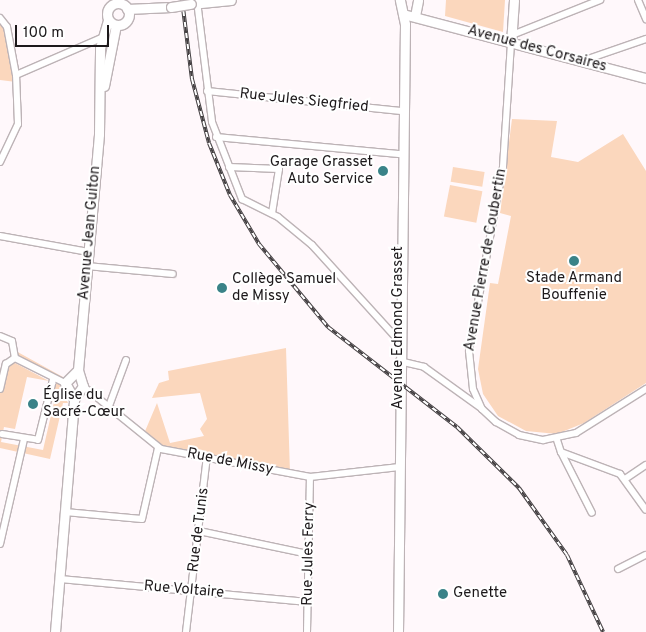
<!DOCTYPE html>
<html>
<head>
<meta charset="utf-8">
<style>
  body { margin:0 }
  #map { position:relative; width:646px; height:632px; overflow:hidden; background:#fff8fb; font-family:Overpass,sans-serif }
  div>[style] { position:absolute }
  .green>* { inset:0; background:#fbd7bd; transform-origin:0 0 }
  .roads { filter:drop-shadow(1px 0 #bdb3b6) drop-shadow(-1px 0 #bdb3b6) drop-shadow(0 1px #bdb3b6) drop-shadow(0 -1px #bdb3b6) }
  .street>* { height:6px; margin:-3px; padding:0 3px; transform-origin:3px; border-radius:3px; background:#fff }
  .secondary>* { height:9px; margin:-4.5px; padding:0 4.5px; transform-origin:4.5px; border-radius:4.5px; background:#fff }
  .secondary>.ring { margin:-4.5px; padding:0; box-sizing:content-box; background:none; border:9px solid #fff; border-radius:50% }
  .rail>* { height:4px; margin-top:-2px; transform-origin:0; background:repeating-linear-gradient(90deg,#fff 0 5.5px,#433f41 0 11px); box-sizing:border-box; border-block:1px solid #433f41 }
  .bridges { filter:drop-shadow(1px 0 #bdb3b6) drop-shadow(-1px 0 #bdb3b6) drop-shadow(0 1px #bdb3b6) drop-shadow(0 -1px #bdb3b6) }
  .secondary-bridge>* { height:9px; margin:-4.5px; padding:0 4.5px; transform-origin:4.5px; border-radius:4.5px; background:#fff }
  .dots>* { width:14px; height:14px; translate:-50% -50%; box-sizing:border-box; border:2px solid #fff; border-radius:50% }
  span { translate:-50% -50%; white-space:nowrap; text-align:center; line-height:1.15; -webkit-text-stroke:4px #fff; paint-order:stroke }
  .street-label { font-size:15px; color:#1d191b }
  .poi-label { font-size:15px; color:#1d191b }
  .right { translate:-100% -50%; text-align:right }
  .left { translate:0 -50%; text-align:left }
  .scale { position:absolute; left:15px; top:25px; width:94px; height:22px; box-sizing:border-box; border:2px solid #1d191b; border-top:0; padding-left:6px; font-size:15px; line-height:18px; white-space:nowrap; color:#1d191b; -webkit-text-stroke:4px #fff; paint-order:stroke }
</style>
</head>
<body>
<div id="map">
  <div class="green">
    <div style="clip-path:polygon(446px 0,505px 0,503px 32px,445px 16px)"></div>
    <div style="clip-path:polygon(0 18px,7px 27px,16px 82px,0 80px)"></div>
    <div style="clip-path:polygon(512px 119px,557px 121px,551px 157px,578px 162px,623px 134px,646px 171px,646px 383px,584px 423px,557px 434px,526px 431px,498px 416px,483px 394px,478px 369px,490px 283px,498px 284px,511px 216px,500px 213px)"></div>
    <div style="left:453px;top:167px;width:32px;height:15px;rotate:9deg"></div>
    <div style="left:450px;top:185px;width:33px;height:32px;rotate:11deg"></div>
    <div style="clip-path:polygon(286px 348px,290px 473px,161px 449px,143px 436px,157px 403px,170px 443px,204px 436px,200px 429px,207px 419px,200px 393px,152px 398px,159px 383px,169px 380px,168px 371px)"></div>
    <div style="clip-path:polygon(14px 350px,63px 377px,61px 388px,68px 403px,63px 403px,50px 459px,0 448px,0 389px,6px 364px,15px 363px,49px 381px,27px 377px,15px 429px,4px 427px,1px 442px,43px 450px,54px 402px,48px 401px,53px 380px,15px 358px)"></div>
  </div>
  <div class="roads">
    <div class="street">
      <div style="left:638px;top:0;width:21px;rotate:67deg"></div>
      <div style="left:197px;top:1px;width:122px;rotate:82.9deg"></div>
      <div style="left:212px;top:122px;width:83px;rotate:68.7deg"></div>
      <div style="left:242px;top:199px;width:40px;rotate:26.6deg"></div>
      <div style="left:278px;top:217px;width:44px;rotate:39.5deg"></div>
      <div style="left:312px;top:245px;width:130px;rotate:47.8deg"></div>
      <div style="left:0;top:18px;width:11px;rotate:52deg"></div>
      <div style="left:7px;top:27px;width:49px;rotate:79.4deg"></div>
      <div style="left:512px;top:35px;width:95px;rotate:-21.7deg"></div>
      <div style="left:511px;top:43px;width:124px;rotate:93.7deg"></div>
      <div style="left:503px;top:167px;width:187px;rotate:100.5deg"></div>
      <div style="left:469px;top:351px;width:38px;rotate:84deg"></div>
      <div style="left:473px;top:389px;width:22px;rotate:66deg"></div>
      <div style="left:482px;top:409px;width:19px;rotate:43deg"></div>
      <div style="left:496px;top:422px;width:26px;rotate:29deg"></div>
      <div style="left:519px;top:435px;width:25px;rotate:12deg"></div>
      <div style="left:543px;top:440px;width:34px;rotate:-12deg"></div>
      <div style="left:576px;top:433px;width:83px;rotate:-32.2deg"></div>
      <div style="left:582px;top:61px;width:68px;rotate:-19deg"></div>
      <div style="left:207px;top:91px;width:195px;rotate:5.9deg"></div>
      <div style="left:216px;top:137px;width:186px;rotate:5.3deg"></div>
      <div style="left:0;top:162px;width:42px;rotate:-64.7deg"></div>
      <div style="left:18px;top:124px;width:49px;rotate:-92.3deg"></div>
      <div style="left:16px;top:75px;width:93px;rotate:-23.5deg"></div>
      <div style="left:229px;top:167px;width:50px;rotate:2.3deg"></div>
      <div style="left:279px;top:169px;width:45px;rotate:99deg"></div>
      <div style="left:0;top:236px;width:90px;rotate:10.2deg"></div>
      <div style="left:87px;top:266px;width:86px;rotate:5.3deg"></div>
      <div style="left:0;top:336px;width:13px;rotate:23deg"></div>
      <div style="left:12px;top:341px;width:17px;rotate:80deg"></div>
      <div style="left:15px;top:358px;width:56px;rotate:26.6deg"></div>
      <div style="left:399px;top:361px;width:26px;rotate:13deg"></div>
      <div style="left:424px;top:367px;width:70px;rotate:35.7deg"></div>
      <div style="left:83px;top:386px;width:100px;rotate:38.9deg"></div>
      <div style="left:161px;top:449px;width:152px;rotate:10.6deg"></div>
      <div style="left:310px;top:477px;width:90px;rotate:-6.4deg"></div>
      <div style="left:0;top:389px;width:26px;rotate:-77deg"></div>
      <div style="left:6px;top:364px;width:11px;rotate:-34deg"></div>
      <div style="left:109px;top:406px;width:49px;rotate:-69.7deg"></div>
      <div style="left:2px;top:434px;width:36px;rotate:9deg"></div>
      <div style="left:38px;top:440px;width:62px;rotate:-76deg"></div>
      <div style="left:557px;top:440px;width:13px;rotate:72deg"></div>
      <div style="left:561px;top:452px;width:63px;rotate:20.4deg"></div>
      <div style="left:620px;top:474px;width:44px;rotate:54.2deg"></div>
      <div style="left:561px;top:452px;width:68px;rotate:63.1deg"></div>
      <div style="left:625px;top:479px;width:25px;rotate:-34deg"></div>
      <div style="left:65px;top:512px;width:77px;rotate:5.2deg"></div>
      <div style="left:142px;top:519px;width:73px;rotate:-77.3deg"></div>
      <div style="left:199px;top:531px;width:111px;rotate:11.9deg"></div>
      <div style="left:0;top:544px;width:108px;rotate:-77.1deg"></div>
      <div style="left:618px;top:569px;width:31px;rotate:-27deg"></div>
      <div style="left:60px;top:579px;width:249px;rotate:5.3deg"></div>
      <div style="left:186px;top:632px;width:176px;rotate:-83.2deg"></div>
      <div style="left:307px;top:632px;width:155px;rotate:-88.9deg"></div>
    </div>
    <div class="secondary">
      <div class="ring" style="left:107px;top:3px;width:13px;height:13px"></div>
      <div style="left:191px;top:4px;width:40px;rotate:-5.7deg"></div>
      <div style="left:127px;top:9px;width:44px;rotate:-2.6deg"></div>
      <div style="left:403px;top:14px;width:251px;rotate:14.8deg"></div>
      <div style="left:415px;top:16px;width:16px;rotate:-79deg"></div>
      <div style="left:511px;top:43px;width:43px;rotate:-86deg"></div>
      <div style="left:104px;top:86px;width:62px;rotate:-78.9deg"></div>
      <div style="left:78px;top:370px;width:237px;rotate:-84.9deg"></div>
      <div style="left:99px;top:134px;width:86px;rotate:-89.3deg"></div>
      <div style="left:100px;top:48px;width:29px;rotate:-74deg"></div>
      <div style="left:78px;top:370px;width:17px;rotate:73deg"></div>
      <div style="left:83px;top:386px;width:16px;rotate:125deg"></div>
      <div style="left:74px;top:399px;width:18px;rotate:-119deg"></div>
      <div style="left:65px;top:383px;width:18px;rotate:-45deg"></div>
      <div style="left:55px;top:632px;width:234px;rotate:-85.3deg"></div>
      <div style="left:398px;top:632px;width:608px;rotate:-89.34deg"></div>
      <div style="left:405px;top:24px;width:25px;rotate:-102deg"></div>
    </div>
  </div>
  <div class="rail">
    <div style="left:182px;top:0;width:80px;rotate:82.8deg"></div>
    <div style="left:192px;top:79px;width:66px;rotate:75.1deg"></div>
    <div style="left:209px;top:143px;width:56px;rotate:68deg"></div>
    <div style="left:230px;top:195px;width:57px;rotate:59.4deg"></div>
    <div style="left:259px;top:244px;width:108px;rotate:50.3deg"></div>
    <div style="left:328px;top:327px;width:163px;rotate:37.8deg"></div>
    <div style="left:457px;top:427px;width:87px;rotate:44.5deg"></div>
    <div style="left:519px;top:488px;width:82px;rotate:54.4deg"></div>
    <div style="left:567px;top:555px;width:85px;rotate:64.9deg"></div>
  </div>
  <div class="bridges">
    <div class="secondary-bridge">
      <div style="left:171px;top:7px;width:20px;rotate:-9deg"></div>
    </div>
  </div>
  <div class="dots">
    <div style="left:383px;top:171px;background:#3a8388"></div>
    <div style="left:574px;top:261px;background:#3a8388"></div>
    <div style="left:222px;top:288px;background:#3a8388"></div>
    <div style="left:33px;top:404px;background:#3a8388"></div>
    <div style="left:443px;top:594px;background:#3a8388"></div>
  </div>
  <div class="street-label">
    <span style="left:537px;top:49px;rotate:15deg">Avenue des Corsaires</span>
    <span style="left:304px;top:101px;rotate:6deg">Rue Jules Siegfried</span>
    <span style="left:90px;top:233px;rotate:-85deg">Avenue Jean Guiton</span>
    <span style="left:486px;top:260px;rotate:-80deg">Avenue Pierre de Coubertin</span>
    <span style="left:399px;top:328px;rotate:-90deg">Avenue Edmond Grasset</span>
    <span style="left:230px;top:462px;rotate:11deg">Rue de Missy</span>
    <span style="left:199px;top:530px;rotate:-83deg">Rue de Tunis</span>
    <span style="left:309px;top:554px;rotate:-89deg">Rue Jules Ferry</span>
    <span style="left:184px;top:590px;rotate:5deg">Rue Voltaire</span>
  </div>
  <div class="poi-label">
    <span class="right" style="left:373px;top:171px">Garage Grasset<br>Auto Service</span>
    <span style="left:574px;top:287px">Stade Armand<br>Bouffenie</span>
    <span class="left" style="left:232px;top:288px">Collège Samuel<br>de Missy</span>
    <span class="left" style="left:43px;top:404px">Église du<br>Sacré-Cœur</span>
    <span class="left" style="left:453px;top:594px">Genette</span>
  </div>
  <div class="scale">100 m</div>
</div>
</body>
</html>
